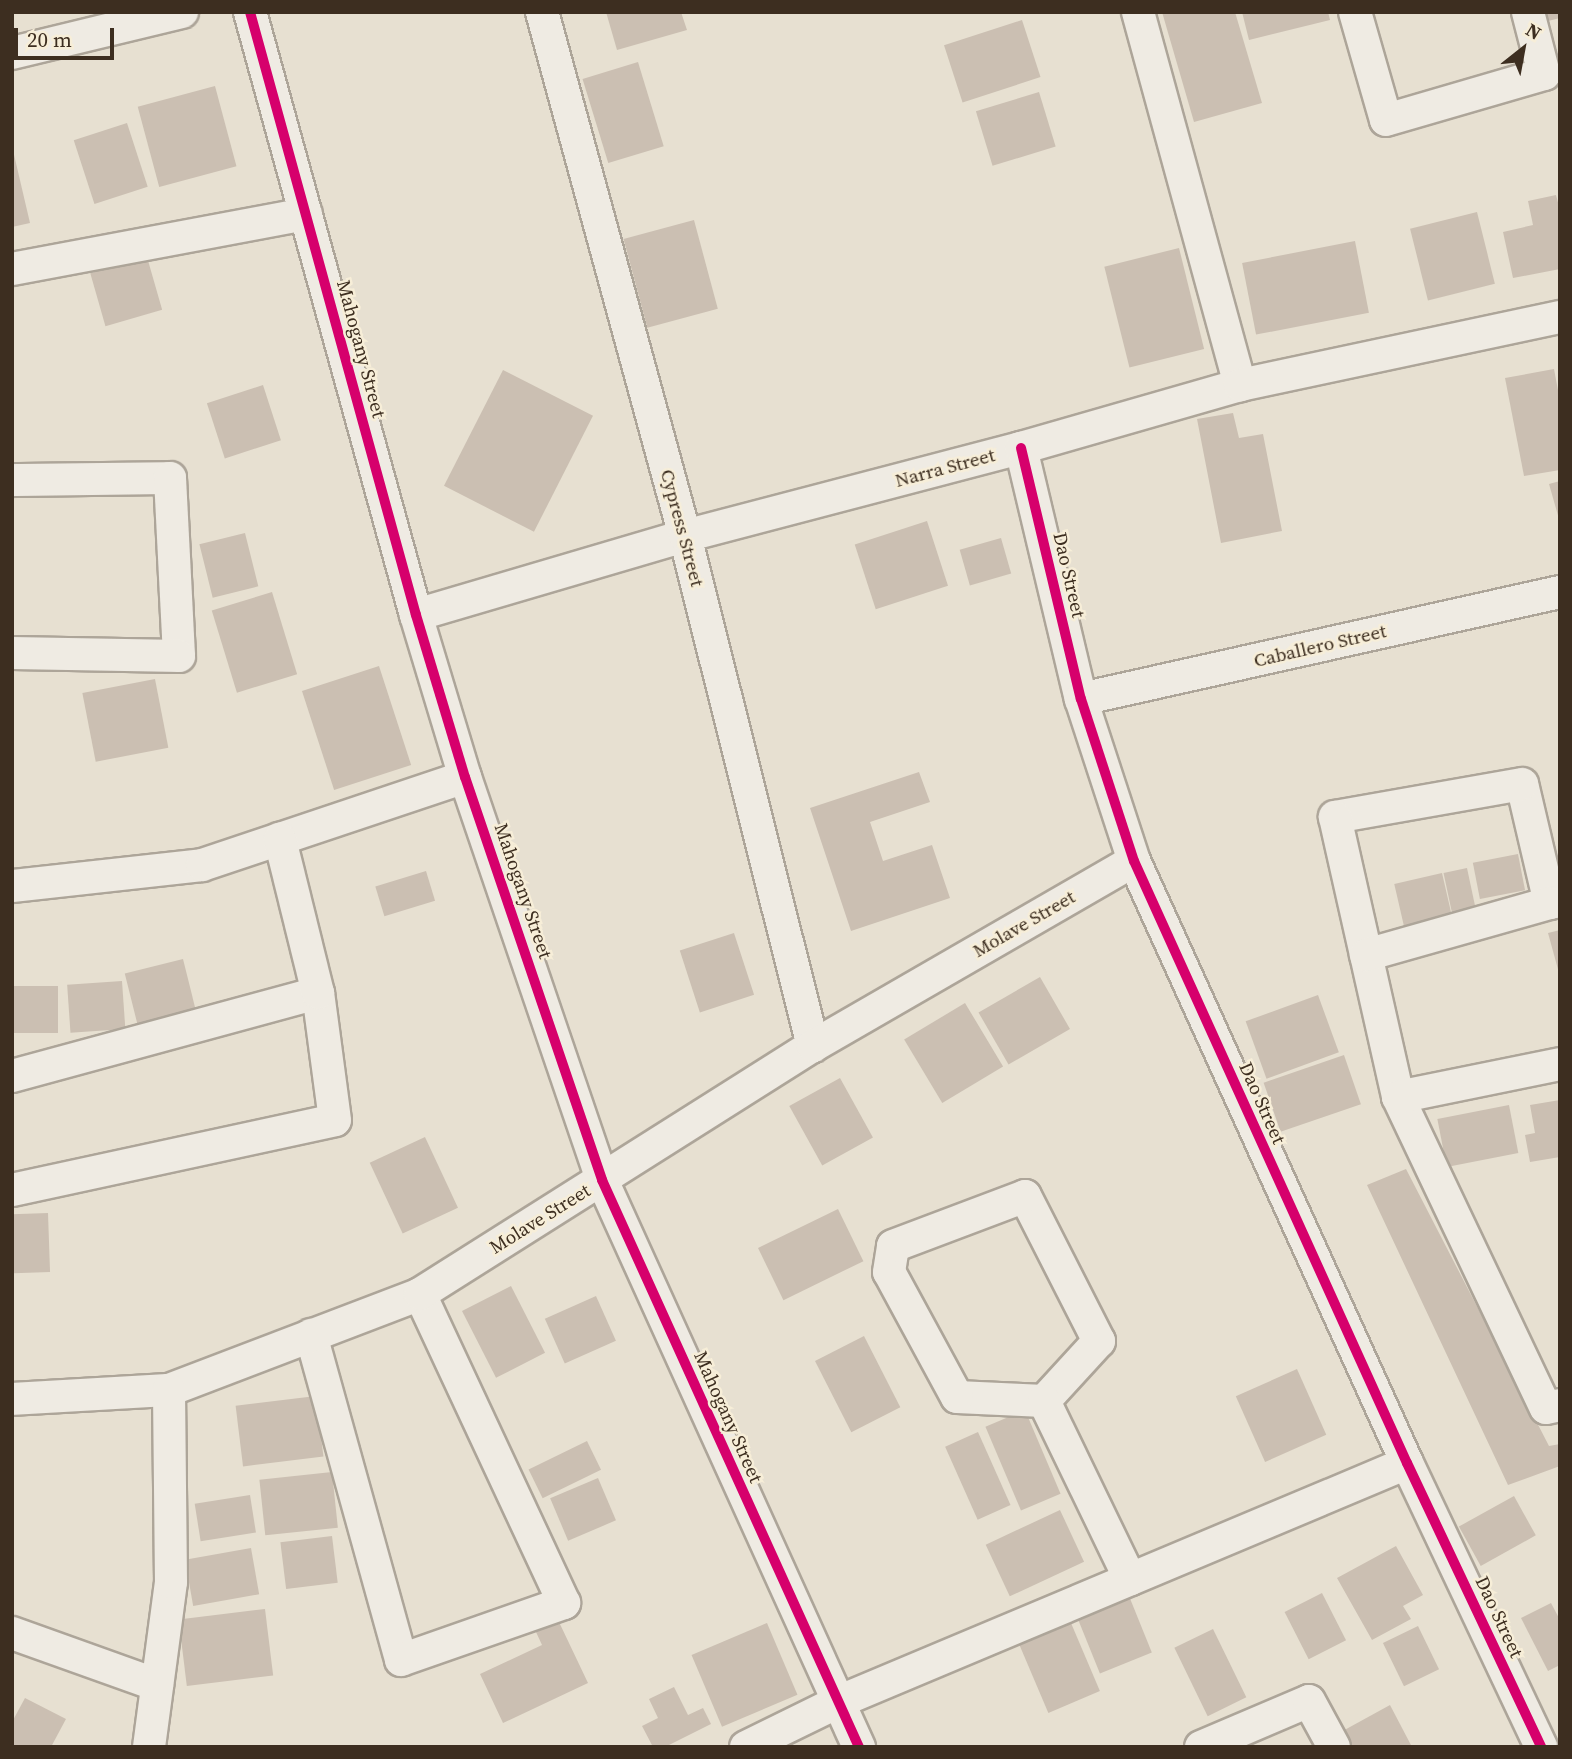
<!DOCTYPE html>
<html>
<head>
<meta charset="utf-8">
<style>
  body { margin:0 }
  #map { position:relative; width:1572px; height:1759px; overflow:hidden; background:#e7e0d1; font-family:"Source Serif 4",serif }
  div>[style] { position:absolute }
  .building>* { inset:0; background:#cbbfb2; transform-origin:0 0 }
  .roads { filter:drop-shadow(2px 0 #ada599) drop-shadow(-2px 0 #ada599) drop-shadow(0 2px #ada599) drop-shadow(0 -2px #ada599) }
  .street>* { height:32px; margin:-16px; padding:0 16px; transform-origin:16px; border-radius:16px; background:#efebe3 }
  .cycleway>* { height:10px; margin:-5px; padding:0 5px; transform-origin:5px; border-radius:5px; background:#d6006c }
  span { translate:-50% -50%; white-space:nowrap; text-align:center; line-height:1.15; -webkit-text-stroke:5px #f7eed8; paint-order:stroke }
  .street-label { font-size:19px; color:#3d2e20 }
  .frame { position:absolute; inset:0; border:14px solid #3d2e20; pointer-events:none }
  .north { position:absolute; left:1488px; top:14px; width:70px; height:70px; -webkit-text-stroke:5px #f7eed8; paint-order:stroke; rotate:31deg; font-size:19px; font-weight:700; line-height:28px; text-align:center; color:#3d2e20 }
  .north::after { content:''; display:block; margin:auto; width:24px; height:32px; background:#3d2e20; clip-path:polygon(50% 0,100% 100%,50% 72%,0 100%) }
  .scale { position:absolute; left:14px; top:28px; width:100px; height:32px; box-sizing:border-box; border:4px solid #3d2e20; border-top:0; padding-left:9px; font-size:21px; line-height:24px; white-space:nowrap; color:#3d2e20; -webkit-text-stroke:5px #f7eed8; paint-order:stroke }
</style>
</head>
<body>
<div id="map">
  <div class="building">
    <div style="clip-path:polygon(606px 12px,681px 12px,687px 30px,617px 50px)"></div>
    <div style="clip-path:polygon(1162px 12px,1235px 12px,1262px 103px,1194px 122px)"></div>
    <div style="clip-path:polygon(1242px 12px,1328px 12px,1330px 20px,1249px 40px)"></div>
    <div style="clip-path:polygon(1533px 12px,1560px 12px,1560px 18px,1536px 24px)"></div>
    <div style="left:1022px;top:20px;width:60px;height:82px;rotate:72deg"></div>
    <div style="left:638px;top:62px;width:88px;height:58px;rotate:73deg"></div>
    <div style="left:215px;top:86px;width:83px;height:80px;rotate:75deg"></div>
    <div style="left:1039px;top:92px;width:57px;height:66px;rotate:73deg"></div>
    <div style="left:127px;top:123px;width:67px;height:56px;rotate:72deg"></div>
    <div style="clip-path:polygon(12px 146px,30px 223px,12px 227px)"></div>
    <div style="clip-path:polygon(1556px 195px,1560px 210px,1560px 269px,1513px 278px,1503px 232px,1533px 225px,1528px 201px)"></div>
    <div style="left:1477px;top:212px;width:74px;height:69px;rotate:76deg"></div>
    <div style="left:694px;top:220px;width:92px;height:73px;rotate:75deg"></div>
    <div style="left:1355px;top:241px;width:73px;height:115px;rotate:79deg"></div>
    <div style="left:1179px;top:248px;width:104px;height:77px;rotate:76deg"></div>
    <div style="left:147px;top:257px;width:55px;height:59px;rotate:74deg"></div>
    <div style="clip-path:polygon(1554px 369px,1560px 401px,1560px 470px,1524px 476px,1505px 378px)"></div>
    <div style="left:503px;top:370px;width:101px;height:130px;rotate:27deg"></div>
    <div style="left:263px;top:385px;width:58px;height:59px;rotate:72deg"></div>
    <div style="clip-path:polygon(1233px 413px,1239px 438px,1263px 434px,1282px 531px,1221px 543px,1197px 419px)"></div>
    <div style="clip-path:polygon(1560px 481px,1560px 519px,1559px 519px,1549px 484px)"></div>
    <div style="left:927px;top:521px;width:68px;height:76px;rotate:72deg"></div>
    <div style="left:245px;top:533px;width:55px;height:47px;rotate:76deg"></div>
    <div style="left:1001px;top:538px;width:37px;height:43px;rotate:74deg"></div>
    <div style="left:272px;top:592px;width:86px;height:63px;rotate:73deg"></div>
    <div style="left:379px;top:666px;width:104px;height:81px;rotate:72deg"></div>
    <div style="left:155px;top:679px;width:70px;height:74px;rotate:79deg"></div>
    <div style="clip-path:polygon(919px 772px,930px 802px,870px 822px,883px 861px,932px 845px,950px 898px,851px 931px,810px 808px)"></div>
    <div style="left:1518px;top:854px;width:37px;height:46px;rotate:79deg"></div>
    <div style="left:1467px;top:868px;width:54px;height:24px;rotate:78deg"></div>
    <div style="left:426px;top:871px;width:31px;height:53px;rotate:73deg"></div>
    <div style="left:1442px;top:873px;width:52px;height:49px;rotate:77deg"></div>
    <div style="clip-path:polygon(1560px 930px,1560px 973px,1559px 973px,1548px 933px)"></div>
    <div style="left:734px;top:933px;width:65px;height:57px;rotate:72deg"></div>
    <div style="left:183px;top:959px;width:64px;height:60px;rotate:76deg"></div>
    <div style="left:1040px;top:977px;width:60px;height:71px;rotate:60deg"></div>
    <div style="left:122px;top:981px;width:48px;height:55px;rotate:86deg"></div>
    <div style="left:12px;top:986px;width:46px;height:47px"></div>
    <div style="left:1318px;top:995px;width:61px;height:77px;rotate:70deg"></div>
    <div style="left:965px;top:1003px;width:74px;height:71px;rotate:59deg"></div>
    <div style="left:1344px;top:1055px;width:52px;height:85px;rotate:71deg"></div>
    <div style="left:840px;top:1078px;width:68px;height:58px;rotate:61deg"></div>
    <div style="clip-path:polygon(1560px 1100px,1560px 1157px,1530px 1162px,1525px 1135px,1535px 1133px,1530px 1105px)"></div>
    <div style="left:1509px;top:1105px;width:49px;height:73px;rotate:79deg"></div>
    <div style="left:425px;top:1137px;width:78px;height:61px;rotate:65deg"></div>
    <div style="clip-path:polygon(1406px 1169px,1549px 1446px,1560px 1444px,1560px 1466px,1508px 1485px,1367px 1185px)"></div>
    <div style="left:838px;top:1209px;width:58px;height:89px;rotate:64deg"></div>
    <div style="left:48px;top:1213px;width:59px;height:36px;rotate:88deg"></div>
    <div style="left:511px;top:1286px;width:75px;height:55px;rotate:63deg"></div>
    <div style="left:596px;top:1296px;width:49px;height:56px;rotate:66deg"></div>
    <div style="left:864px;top:1336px;width:80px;height:55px;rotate:63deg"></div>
    <div style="left:1297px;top:1369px;width:72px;height:67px;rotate:66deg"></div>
    <div style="left:316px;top:1396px;width:61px;height:81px;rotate:83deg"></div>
    <div style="left:1025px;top:1410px;width:91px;height:43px;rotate:67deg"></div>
    <div style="left:978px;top:1432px;width:80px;height:36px;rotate:66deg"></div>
    <div style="left:587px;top:1441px;width:32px;height:65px;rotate:64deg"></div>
    <div style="left:332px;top:1472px;width:56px;height:73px;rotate:84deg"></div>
    <div style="left:598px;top:1478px;width:46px;height:52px;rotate:67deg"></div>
    <div style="left:250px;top:1495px;width:38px;height:56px;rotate:81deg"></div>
    <div style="left:1514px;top:1496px;width:45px;height:63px;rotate:61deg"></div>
    <div style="left:1060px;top:1510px;width:57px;height:82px;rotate:65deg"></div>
    <div style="left:332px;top:1536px;width:47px;height:52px;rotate:83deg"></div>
    <div style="clip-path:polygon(1396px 1546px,1423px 1595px,1403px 1606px,1411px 1619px,1372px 1640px,1337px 1578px)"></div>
    <div style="left:251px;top:1548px;width:47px;height:67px;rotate:80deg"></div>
    <div style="left:1322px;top:1593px;width:53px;height:42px;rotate:63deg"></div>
    <div style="left:1129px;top:1596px;width:61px;height:56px;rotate:68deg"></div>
    <div style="clip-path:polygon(1551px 1603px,1560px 1620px,1560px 1665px,1548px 1671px,1521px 1618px)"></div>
    <div style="left:265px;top:1609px;width:67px;height:87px;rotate:83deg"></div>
    <div style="clip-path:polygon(559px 1622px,588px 1683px,503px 1723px,480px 1674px,542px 1645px,536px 1632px)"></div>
    <div style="left:767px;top:1623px;width:78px;height:82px;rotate:67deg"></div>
    <div style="left:1071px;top:1623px;width:74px;height:56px;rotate:67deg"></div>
    <div style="left:1418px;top:1626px;width:48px;height:39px;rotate:64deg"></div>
    <div style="left:1213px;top:1629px;width:76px;height:43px;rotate:64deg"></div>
    <div style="clip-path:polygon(674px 1687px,688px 1715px,703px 1708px,711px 1724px,665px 1747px,653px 1747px,642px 1726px,658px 1718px,649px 1699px)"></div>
    <div style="clip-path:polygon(25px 1698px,66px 1719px,51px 1747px,12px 1747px,12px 1722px)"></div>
    <div style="clip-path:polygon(1390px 1705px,1412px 1747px,1347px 1747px,1339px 1733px)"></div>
  </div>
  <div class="roads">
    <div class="street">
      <div style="left:250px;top:12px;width:625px;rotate:74.61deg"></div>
      <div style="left:416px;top:615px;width:169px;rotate:73.2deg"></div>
      <div style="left:465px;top:777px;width:426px;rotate:71.2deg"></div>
      <div style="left:602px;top:1180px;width:623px;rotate:65.62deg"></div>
      <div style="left:542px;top:12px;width:543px;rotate:74.74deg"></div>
      <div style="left:685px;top:536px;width:526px;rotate:75.91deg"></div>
      <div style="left:1138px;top:12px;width:387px;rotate:74.7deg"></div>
      <div style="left:1355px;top:12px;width:112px;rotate:74deg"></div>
      <div style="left:1386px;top:120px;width:165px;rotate:-16.2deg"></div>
      <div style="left:1544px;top:74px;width:64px;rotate:-104.5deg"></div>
      <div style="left:12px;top:53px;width:175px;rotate:-13.6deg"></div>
      <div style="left:12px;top:269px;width:299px;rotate:-10.6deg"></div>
      <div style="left:1021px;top:448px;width:258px;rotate:76.6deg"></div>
      <div style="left:1081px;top:699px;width:170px;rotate:71.9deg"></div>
      <div style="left:1134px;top:861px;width:661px;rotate:65.61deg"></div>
      <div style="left:1407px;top:1463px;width:314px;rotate:64.7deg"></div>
      <div style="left:12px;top:480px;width:158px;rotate:-0.7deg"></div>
      <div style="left:170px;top:478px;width:178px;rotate:87.1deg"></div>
      <div style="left:179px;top:656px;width:167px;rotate:-179deg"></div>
      <div style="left:416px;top:615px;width:280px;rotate:-16.4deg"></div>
      <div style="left:685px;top:536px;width:347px;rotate:-14.7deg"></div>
      <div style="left:1021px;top:448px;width:228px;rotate:-16deg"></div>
      <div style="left:1240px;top:385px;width:327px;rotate:-12deg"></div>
      <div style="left:1081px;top:699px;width:491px;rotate:-12.6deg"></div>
      <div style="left:12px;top:886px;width:191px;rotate:-6.3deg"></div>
      <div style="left:202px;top:865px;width:277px;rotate:-18.5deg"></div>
      <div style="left:1560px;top:901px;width:10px;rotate:169deg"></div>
      <div style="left:1550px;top:903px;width:122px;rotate:-103.2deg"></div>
      <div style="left:1522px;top:784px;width:190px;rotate:170deg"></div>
      <div style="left:1335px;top:817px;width:287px;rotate:77.3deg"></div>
      <div style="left:1398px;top:1097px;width:344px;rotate:64.6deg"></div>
      <div style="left:1546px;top:1408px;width:14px;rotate:-12deg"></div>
      <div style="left:1366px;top:955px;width:191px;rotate:-15.8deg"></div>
      <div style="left:12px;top:1076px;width:317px;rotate:-15.2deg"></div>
      <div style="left:1398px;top:1097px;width:165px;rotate:-11.5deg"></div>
      <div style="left:12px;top:1190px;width:330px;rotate:-12.2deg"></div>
      <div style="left:335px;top:1120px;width:128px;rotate:-97.6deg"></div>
      <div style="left:318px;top:993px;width:159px;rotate:-103.9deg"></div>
      <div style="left:1025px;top:1196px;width:163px;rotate:63deg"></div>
      <div style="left:1099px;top:1341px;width:81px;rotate:132.5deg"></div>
      <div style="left:1044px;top:1401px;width:87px;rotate:-177.4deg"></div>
      <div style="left:957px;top:1397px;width:142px;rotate:-118.5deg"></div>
      <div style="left:889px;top:1272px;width:26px;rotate:-81deg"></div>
      <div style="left:893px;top:1246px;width:141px;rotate:-20.7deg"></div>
      <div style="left:311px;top:1335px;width:337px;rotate:74.5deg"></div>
      <div style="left:401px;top:1660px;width:173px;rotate:-19.3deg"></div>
      <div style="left:564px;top:1603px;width:341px;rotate:-115deg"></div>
      <div style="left:12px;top:1399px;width:157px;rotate:-3.3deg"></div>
      <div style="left:169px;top:1390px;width:269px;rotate:-20.9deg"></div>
      <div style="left:420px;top:1294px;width:465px;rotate:-32.3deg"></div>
      <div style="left:813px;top:1046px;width:370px;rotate:-30deg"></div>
      <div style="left:1044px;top:1401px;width:198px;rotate:64.2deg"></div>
      <div style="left:12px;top:1633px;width:154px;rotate:19.7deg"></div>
      <div style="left:149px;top:1747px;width:166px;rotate:-82.4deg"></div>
      <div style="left:171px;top:1582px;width:192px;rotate:-90.6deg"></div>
      <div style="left:746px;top:1747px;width:102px;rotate:-26.1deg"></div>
      <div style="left:838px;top:1702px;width:617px;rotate:-22.78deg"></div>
      <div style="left:1201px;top:1747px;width:117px;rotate:-23.1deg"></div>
      <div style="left:1309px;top:1701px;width:52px;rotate:61.5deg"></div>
    </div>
  </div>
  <div class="cycleway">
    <div style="left:250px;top:12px;width:625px;rotate:74.61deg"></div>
    <div style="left:416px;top:615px;width:169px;rotate:73.2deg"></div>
    <div style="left:465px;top:777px;width:426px;rotate:71.2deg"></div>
    <div style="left:602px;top:1180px;width:623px;rotate:65.62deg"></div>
    <div style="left:1021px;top:448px;width:258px;rotate:76.6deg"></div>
    <div style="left:1081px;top:699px;width:170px;rotate:71.9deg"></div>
    <div style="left:1134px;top:861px;width:661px;rotate:65.61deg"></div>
    <div style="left:1407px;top:1463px;width:314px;rotate:64.7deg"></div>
  </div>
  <div class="street-label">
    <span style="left:361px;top:349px;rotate:75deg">Mahogany Street</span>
    <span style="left:945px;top:468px;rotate:-15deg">Narra Street</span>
    <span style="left:682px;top:528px;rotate:75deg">Cypress Street</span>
    <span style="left:1069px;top:575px;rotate:77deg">Dao Street</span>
    <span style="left:1320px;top:646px;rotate:-13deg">Caballero Street</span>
    <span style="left:523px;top:891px;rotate:71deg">Mahogany Street</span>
    <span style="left:1024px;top:924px;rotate:-30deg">Molave Street</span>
    <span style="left:1262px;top:1103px;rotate:66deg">Dao Street</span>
    <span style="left:540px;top:1219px;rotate:-32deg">Molave Street</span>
    <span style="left:728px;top:1417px;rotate:66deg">Mahogany Street</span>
    <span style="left:1499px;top:1617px;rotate:65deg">Dao Street</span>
  </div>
  <div class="frame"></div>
  <div class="north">N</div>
  <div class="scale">20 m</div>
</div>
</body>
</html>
